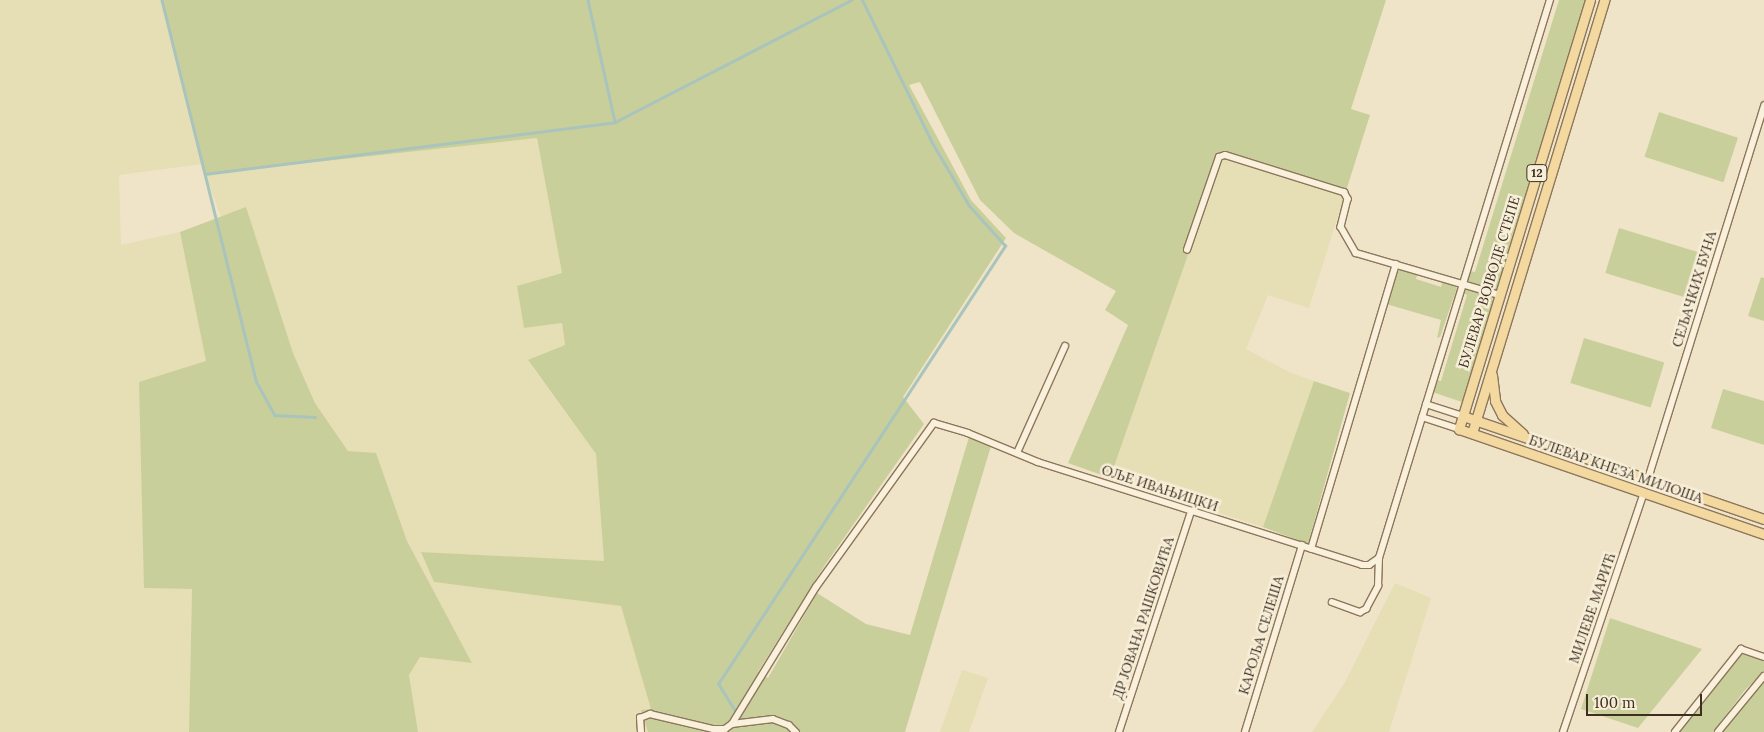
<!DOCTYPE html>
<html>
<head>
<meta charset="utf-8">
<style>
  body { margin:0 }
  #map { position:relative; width:1764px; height:732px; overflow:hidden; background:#f0e4c8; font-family:Lora,serif }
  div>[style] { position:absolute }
  .farmland>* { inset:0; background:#e6deb5 }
  .green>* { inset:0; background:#c9cf9b; transform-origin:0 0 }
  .stream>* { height:2.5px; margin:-1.25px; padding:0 1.25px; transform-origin:1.25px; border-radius:1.25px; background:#a9c4bc }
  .roads { filter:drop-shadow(1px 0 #8d765c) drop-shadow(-1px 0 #8d765c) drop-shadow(0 1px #8d765c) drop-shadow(0 -1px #8d765c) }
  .minor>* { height:5.5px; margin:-2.75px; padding:0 2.75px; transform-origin:2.75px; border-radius:2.75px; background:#faf1dc }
  .primary>* { height:9px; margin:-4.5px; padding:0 4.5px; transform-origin:4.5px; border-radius:4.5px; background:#f3d9a0 }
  span { translate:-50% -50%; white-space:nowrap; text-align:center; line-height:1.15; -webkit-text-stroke:5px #f7eed8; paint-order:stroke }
  .shield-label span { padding:1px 4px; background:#f7eed8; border:1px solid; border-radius:4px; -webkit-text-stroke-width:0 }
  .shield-label { font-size:12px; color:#3d2e20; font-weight:700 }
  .street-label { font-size:14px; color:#3d2e20 }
  .scale { position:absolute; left:1586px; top:694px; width:116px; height:22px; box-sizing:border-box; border:2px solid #3d2e20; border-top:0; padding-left:6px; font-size:15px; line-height:18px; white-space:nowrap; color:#3d2e20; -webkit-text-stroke:4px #f7eed8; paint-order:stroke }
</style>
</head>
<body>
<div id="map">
  <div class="farmland">
    <div style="clip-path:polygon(0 0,162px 0,203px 164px,119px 175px,121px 245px,180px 232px,206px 361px,144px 588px,192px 589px,189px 732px,0 732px)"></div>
    <div style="clip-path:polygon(537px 138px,562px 273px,517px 286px,524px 328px,562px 323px,565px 345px,528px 361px,596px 454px,604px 562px,421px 552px,434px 582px,621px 605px,652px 709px,641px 710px,648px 732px,418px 732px,409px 675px,420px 657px,472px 663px,407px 541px,376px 454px,348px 451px,315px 403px,293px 353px,246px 208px,221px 217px,205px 174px)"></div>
    <div style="clip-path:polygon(1224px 152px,1346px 191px,1309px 308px,1268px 295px,1246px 349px,1289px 372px,1314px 381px,1263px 527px,1110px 478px)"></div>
    <div style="clip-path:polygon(1395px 583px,1431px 598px,1389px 732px,1312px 732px,1344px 684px)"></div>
    <div style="clip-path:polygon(962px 670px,988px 678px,969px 732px,940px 732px)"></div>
  </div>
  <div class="green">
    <div style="clip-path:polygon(162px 0,1386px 0,1351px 109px,1370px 115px,1346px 191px,1224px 152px,1110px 478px,1068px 463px,1128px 325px,1105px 310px,1116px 291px,1014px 233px,980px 200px,920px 82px,909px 85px,971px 200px,1006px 238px,903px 397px,924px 424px,825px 565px,758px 672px,768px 678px,817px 593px,866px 624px,910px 635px,969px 437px,991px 446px,905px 732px,648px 732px,641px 710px,651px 709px,621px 606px,434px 582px,421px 552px,604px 561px,596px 454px,528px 360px,565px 345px,562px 323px,524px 328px,517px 286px,562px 273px,537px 138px,205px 174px)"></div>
    <div style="clip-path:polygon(1559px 0,1588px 0,1497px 290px,1494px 291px,1466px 283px,1469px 271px,1475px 272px)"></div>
    <div style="left:1659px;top:112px;width:83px;height:47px;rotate:18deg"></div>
    <div style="clip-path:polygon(246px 207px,293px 353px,315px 403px,348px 451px,376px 453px,407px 541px,472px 663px,420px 657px,409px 675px,418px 732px,189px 732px,192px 589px,144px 588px,139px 382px,206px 361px,180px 232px)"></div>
    <div style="left:1619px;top:228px;width:84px;height:47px;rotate:17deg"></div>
    <div style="clip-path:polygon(1402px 268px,1418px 272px,1416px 279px,1441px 287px,1443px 280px,1457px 288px,1440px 337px,1437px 338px,1441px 320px,1386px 304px,1396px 272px)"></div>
    <div style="clip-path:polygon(1761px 277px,1764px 278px,1764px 321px,1748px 316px)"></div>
    <div style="clip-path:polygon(1463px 288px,1491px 297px,1495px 303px,1465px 403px,1432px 392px,1436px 380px,1441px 381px,1467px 295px,1462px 293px)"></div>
    <div style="left:1584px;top:338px;width:84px;height:47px;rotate:17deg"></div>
    <div style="clip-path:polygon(1314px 381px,1350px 393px,1308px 544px,1263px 527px)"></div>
    <div style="clip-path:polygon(1723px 389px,1764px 401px,1764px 445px,1711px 428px)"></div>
    <div style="clip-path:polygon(1610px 618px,1702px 649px,1638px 728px,1581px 709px)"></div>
    <div style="clip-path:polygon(1742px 652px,1764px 660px,1764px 672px,1745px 690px,1713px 732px,1679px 732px)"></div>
    <div style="clip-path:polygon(1764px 681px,1764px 732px,1721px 732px,1750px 694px)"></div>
  </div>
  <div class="stream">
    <div style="left:162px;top:0;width:392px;rotate:76.1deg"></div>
    <div style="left:256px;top:381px;width:39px;rotate:61deg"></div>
    <div style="left:275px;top:415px;width:40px;rotate:2.9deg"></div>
    <div style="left:588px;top:0;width:125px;rotate:77.5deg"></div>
    <div style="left:205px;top:174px;width:413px;rotate:-7.2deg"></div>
    <div style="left:615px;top:122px;width:266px;rotate:-27.3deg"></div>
    <div style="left:735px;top:711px;width:32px;rotate:-122deg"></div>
    <div style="left:718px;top:684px;width:524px;rotate:-56.77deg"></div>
    <div style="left:1005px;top:246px;width:54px;rotate:-132deg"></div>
    <div style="left:969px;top:206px;width:73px;rotate:-120.4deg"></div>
    <div style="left:932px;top:143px;width:159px;rotate:-116.1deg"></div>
  </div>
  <div class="roads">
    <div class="minor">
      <div style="left:1187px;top:250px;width:98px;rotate:-71deg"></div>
      <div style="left:1219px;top:157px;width:6px;rotate:-18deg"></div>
      <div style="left:1225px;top:155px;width:125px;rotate:17.3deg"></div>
      <div style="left:1344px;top:192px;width:8px;rotate:60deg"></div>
      <div style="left:1348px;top:199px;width:29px;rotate:104deg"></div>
      <div style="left:1341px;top:227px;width:30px;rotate:60deg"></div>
      <div style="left:1356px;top:253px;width:150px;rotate:16.3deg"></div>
      <div style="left:1426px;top:404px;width:39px;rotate:18deg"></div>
      <div style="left:1422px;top:417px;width:39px;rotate:18deg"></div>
      <div style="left:1017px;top:453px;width:117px;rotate:-65.8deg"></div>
      <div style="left:1648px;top:479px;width:391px;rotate:-72.7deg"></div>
      <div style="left:1311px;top:549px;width:297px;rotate:-73.4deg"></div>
      <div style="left:1332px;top:602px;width:30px;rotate:20deg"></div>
      <div style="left:1360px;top:612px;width:7px;rotate:-27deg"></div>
      <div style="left:1366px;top:609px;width:26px;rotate:-62deg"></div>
      <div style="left:1378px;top:586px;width:28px;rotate:-88deg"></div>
      <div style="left:1379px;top:558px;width:584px;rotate:-72.96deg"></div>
      <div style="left:732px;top:724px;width:41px;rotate:-7deg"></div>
      <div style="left:773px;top:719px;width:17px;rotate:21deg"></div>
      <div style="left:789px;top:725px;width:10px;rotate:45deg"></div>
      <div style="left:641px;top:732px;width:14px;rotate:-94deg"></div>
      <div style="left:640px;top:718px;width:11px;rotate:-22deg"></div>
      <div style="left:650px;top:714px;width:65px;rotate:13.4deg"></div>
      <div style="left:713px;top:729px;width:12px"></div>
      <div style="left:725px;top:729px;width:9px;rotate:-36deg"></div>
      <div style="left:732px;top:724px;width:161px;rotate:-58.5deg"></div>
      <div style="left:816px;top:587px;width:202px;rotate:-54.3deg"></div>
      <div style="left:934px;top:423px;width:35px;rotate:16deg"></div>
      <div style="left:968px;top:433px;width:76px;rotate:22.5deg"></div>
      <div style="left:1038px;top:462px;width:340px;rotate:17.6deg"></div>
      <div style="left:1362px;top:565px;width:7px"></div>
      <div style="left:1369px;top:565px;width:12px;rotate:-35deg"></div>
      <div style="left:1119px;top:732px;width:231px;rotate:-71.9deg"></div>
      <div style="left:1245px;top:732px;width:195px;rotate:-73deg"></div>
      <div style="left:1563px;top:732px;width:252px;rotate:-71.3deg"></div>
      <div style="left:1675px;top:732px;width:106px;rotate:-51.5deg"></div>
      <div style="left:1741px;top:649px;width:24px;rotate:19deg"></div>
      <div style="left:1718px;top:732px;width:72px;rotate:-50.6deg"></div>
    </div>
    <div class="primary">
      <div style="left:1590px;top:0;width:449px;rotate:107deg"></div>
      <div style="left:1459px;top:429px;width:323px;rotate:19deg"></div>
      <div style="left:1492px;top:375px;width:26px;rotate:83deg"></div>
      <div style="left:1495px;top:401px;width:16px;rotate:63deg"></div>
      <div style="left:1502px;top:415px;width:28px;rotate:42deg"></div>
      <div style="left:1463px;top:416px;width:318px;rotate:18.9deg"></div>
      <div style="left:1472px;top:433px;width:453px;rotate:-73deg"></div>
    </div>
  </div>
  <div class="shield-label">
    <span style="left:1537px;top:173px">12</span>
  </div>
  <div class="street-label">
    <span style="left:1489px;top:282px;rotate:-73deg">БУЛЕВАР ВОЈВОДЕ СТЕПЕ</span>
    <span style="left:1694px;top:289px;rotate:-73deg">СЕЉАЧКИХ БУНА</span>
    <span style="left:1616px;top:469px;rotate:19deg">БУЛЕВАР КНЕЗА МИЛОША</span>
    <span style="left:1160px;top:488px;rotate:18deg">ОЉЕ ИВАЊИЦКИ</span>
    <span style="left:1592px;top:608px;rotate:-71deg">МИЛЕВЕ МАРИЋ</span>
    <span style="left:1143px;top:618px;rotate:-72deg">ДР ЈОВАНА РАШКОВИЋА</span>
    <span style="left:1261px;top:635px;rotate:-73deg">КАРОЉА СЕЛЕША</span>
  </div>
  <div class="scale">100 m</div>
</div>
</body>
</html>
